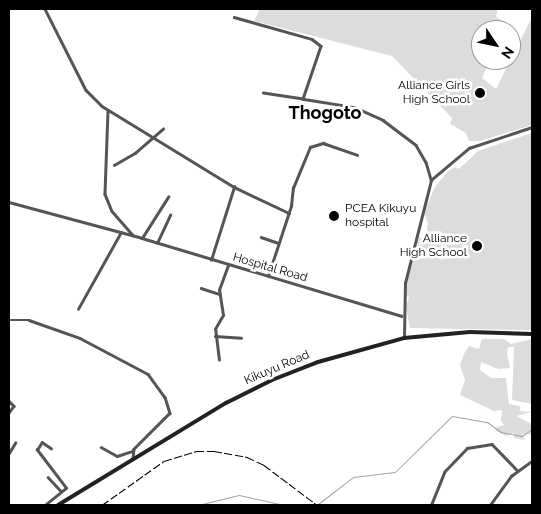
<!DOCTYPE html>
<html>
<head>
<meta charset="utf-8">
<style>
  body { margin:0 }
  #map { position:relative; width:541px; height:514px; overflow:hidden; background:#fff; font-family:Raleway,sans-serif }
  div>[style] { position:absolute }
  .green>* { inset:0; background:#dcdcdc }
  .stream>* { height:1px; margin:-0.5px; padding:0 0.5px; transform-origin:0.5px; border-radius:0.5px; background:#a3a3a3 }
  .street>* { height:2.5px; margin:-1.25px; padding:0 1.25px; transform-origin:1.25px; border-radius:1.25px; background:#555 }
  .secondary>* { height:4px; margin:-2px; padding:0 2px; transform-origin:2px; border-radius:2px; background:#222 }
  .rail>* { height:1px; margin-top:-0.5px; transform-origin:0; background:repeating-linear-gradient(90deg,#000 0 8px,transparent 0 10.5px) }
  .dots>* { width:14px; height:14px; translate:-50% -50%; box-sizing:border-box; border:2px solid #fff; border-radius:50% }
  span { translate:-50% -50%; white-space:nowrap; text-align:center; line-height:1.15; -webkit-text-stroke:5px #fff; paint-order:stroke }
  .poi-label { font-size:12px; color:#000 }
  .right { translate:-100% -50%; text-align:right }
  .left { translate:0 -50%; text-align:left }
  .street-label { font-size:12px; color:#000 }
  .district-label { font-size:18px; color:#000; font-weight:700 }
  .frame { position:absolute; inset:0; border:10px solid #000; pointer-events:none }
  .north { position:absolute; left:471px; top:20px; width:50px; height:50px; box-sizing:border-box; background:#fff; border:1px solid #999; border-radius:50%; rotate:124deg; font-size:14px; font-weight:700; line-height:20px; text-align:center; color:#000 }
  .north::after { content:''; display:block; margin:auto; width:18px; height:22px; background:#000; clip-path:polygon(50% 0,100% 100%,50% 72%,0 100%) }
</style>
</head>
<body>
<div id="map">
  <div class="green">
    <div style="clip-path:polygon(260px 9px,498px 9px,496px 17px,506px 23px,503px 30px,481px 30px,481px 60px,490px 60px,482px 78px,496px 89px,532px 17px,532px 125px,480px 141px,469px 141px,466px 133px,450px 124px,452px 118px,392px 56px,254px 21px)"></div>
    <div style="clip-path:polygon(532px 133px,532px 330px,410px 328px,406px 307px,409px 297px,405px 295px,407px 281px,420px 236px,423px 242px,428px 224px,424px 212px,435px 187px,448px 171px,455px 167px,459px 169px,478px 151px)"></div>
    <div style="clip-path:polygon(482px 339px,504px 339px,511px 344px,532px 339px,532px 404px,512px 400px,514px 347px,508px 347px,507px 353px,510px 368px,498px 369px,481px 362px,480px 370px,491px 378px,506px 378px,509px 404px,520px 406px,520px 411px,532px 412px,516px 416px,532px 424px,532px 434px,522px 434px,525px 440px,514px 438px,514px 433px,507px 436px,496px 431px,497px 427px,504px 425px,501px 421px,502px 410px,494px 411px,460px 395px,465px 380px,460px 365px,464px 354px,469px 346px,479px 349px)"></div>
  </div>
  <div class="stream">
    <div style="left:318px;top:504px;width:44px;rotate:-37.6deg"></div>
    <div style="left:353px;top:477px;width:42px;rotate:-6.8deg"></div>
    <div style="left:395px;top:472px;width:80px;rotate:-44.5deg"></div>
    <div style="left:452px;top:416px;width:36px;rotate:10deg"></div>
    <div style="left:487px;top:422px;width:17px;rotate:36deg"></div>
    <div style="left:501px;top:432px;width:21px;rotate:11deg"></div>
    <div style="left:522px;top:436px;width:12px;rotate:-35deg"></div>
    <div style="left:198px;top:505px;width:42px;rotate:-13.7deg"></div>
    <div style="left:239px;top:495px;width:46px;rotate:12.5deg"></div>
  </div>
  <div class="street">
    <div style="left:45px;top:9px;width:91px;rotate:63.2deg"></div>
    <div style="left:86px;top:90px;width:23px;rotate:45deg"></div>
    <div style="left:102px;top:106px;width:155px;rotate:31.5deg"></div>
    <div style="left:234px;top:187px;width:61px;rotate:25.3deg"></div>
    <div style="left:234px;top:17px;width:81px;rotate:15.8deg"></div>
    <div style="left:312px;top:39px;width:11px;rotate:38deg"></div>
    <div style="left:321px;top:46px;width:56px;rotate:108.8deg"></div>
    <div style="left:303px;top:99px;width:40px;rotate:-171.5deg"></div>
    <div style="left:304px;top:99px;width:51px;rotate:9.1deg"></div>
    <div style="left:354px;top:107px;width:32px;rotate:24deg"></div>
    <div style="left:383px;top:120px;width:41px;rotate:37.1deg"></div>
    <div style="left:416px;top:145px;width:20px;rotate:60deg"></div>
    <div style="left:426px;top:162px;width:19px;rotate:74deg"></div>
    <div style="left:108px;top:111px;width:83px;rotate:92.1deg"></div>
    <div style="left:105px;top:194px;width:18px;rotate:68deg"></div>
    <div style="left:112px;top:211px;width:32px;rotate:49deg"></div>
    <div style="left:114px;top:165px;width:24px;rotate:-30deg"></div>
    <div style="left:135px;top:153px;width:37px;rotate:-41deg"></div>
    <div style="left:9px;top:202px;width:138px;rotate:15.1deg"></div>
    <div style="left:142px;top:238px;width:271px;rotate:16.7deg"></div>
    <div style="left:261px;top:237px;width:18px;rotate:19deg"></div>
    <div style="left:142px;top:238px;width:49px;rotate:-57.6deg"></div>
    <div style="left:157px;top:243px;width:31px;rotate:-65deg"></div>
    <div style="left:211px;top:260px;width:77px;rotate:-72.5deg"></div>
    <div style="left:268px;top:276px;width:74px;rotate:-71.8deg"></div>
    <div style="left:291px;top:206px;width:18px;rotate:-84deg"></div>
    <div style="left:293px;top:188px;width:44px;rotate:-67.5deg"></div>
    <div style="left:310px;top:147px;width:14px;rotate:-17deg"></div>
    <div style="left:323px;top:143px;width:36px;rotate:19deg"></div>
    <div style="left:201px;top:288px;width:20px;rotate:18deg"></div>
    <div style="left:78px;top:309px;width:88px;rotate:-60.8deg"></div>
    <div style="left:9px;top:320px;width:20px"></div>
    <div style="left:29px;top:320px;width:54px;rotate:19.4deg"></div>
    <div style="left:80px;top:338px;width:77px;rotate:27.9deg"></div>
    <div style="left:148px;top:374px;width:29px;rotate:54deg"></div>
    <div style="left:165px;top:397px;width:17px;rotate:73deg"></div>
    <div style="left:170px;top:413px;width:51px;rotate:135deg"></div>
    <div style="left:134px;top:449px;width:10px;rotate:96deg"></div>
    <div style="left:215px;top:336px;width:26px;rotate:4deg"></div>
    <div style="left:404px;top:338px;width:55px;rotate:-89deg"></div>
    <div style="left:405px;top:283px;width:106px;rotate:-75.8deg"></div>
    <div style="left:431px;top:180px;width:50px;rotate:-40.1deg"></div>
    <div style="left:469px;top:148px;width:66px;rotate:-18.4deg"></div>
    <div style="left:219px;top:360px;width:31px;rotate:-97deg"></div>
    <div style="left:215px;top:329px;width:16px;rotate:-60deg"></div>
    <div style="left:223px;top:315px;width:25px;rotate:-99deg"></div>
    <div style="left:219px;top:290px;width:27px;rotate:-70deg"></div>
    <div style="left:9px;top:401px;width:7px;rotate:45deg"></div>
    <div style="left:14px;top:406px;width:9px;rotate:126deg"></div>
    <div style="left:101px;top:447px;width:18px;rotate:29deg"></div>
    <div style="left:117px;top:456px;width:16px;rotate:-18deg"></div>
    <div style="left:9px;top:453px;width:12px;rotate:-59deg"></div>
    <div style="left:48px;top:477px;width:19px;rotate:47deg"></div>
    <div style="left:45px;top:505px;width:27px;rotate:-39deg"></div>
    <div style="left:66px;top:488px;width:48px;rotate:-127.3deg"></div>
    <div style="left:37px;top:450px;width:9px;rotate:-58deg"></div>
    <div style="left:42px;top:442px;width:11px;rotate:34deg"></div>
    <div style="left:431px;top:505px;width:35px;rotate:-68deg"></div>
    <div style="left:444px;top:472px;width:33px;rotate:-46deg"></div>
    <div style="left:467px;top:448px;width:25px;rotate:-9deg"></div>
    <div style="left:492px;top:444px;width:36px;rotate:46deg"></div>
    <div style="left:490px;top:505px;width:36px;rotate:-54deg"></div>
    <div style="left:511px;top:476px;width:26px;rotate:-36deg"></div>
  </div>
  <div class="secondary">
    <div style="left:58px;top:505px;width:197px;rotate:-31.3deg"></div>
    <div style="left:226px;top:403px;width:51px;rotate:-26.6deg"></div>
    <div style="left:272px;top:380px;width:49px;rotate:-21.4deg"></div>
    <div style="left:318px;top:362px;width:89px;rotate:-15.6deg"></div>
    <div style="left:404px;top:338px;width:66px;rotate:-5.2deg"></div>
    <div style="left:470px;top:332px;width:62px;rotate:1.8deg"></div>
  </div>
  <div class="rail">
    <div style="left:102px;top:505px;width:76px;rotate:-35.4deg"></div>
    <div style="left:164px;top:461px;width:34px;rotate:-17deg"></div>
    <div style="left:196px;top:451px;width:18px"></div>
    <div style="left:214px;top:451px;width:34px;rotate:10deg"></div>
    <div style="left:247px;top:457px;width:19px;rotate:25deg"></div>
    <div style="left:264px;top:465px;width:66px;rotate:37deg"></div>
  </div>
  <div class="dots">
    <div style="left:480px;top:93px;background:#000"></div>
    <div style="left:334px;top:216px;background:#000"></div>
    <div style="left:477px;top:246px;background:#000"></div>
  </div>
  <div class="poi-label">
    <span class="right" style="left:470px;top:93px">Alliance Girls<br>High School</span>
    <span class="left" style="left:345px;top:216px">PCEA Kikuyu<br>hospital</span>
    <span class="right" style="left:467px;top:246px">Alliance<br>High School</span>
  </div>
  <div class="street-label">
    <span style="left:270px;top:268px;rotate:16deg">Hospital Road</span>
    <span style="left:277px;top:368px;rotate:-23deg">Kikuyu Road</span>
  </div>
  <div class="district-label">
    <span style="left:325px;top:113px">Thogoto</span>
  </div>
  <div class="frame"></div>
  <div class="north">N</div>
</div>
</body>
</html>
